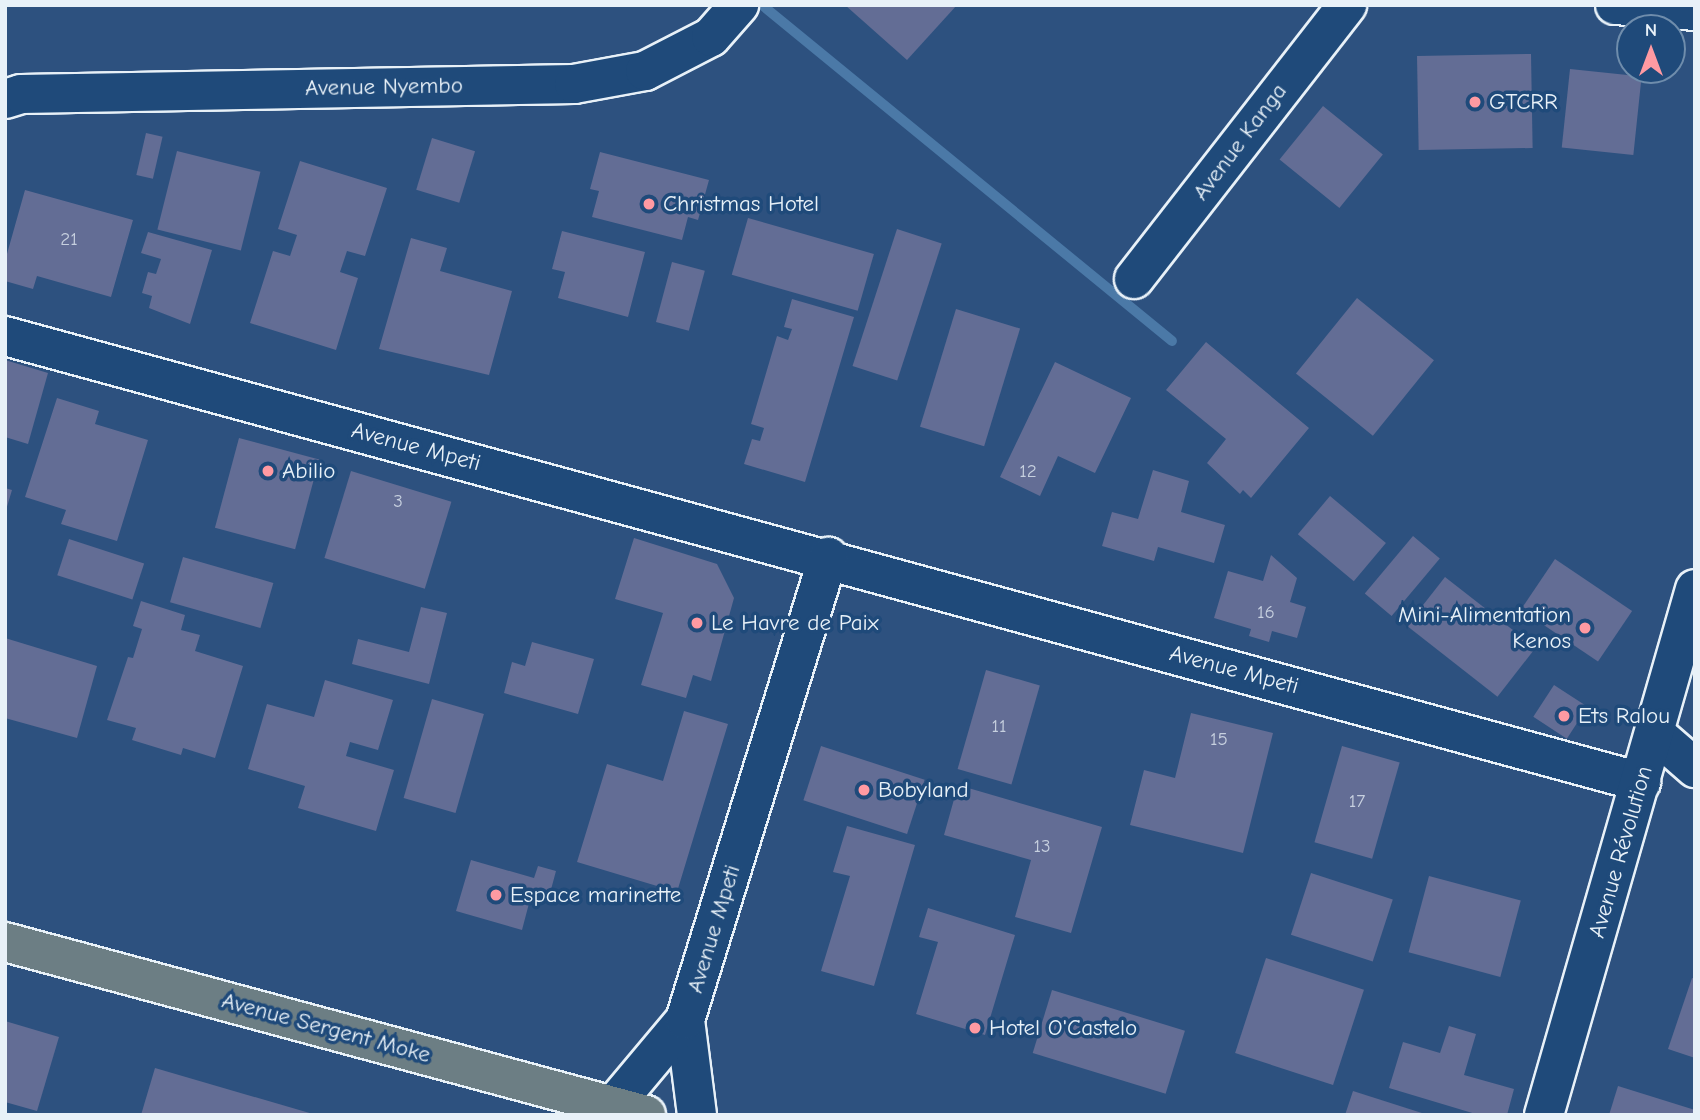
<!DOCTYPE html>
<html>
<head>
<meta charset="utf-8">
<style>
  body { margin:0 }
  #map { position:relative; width:1700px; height:1120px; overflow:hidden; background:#2d517f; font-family:"Comic Neue",sans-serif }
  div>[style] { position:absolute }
  .stream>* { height:10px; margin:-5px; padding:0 5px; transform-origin:5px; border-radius:5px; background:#4b79a7 }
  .building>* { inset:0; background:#636d95; transform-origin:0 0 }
  .roads { filter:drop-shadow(2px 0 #e8f1f8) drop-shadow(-2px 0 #e8f1f8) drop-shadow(0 2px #e8f1f8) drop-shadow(0 -2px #e8f1f8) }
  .minor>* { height:38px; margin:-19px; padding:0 19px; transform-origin:19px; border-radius:19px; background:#1f4a7a }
  .major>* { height:38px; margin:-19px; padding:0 19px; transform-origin:19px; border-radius:19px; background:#6c7e84 }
  .dots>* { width:19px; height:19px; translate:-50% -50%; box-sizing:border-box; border:4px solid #1f4a7a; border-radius:50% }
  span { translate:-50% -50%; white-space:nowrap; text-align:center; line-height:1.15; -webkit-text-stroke:7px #1f4a7a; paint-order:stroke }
  .number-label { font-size:19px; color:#c7d0df }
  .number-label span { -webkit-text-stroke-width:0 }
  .street-label { font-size:23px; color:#e8f1f8 }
  .poi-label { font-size:23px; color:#e8f1f8 }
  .left { translate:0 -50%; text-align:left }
  .right { translate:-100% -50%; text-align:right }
  .frame { position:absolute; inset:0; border:7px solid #e8f1f8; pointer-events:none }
  .north { position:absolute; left:1616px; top:14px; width:70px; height:70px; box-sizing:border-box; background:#1f4a7a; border:2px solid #6f8dac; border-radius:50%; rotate:0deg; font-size:19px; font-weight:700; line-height:28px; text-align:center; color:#e8f1f8 }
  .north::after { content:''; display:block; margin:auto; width:24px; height:32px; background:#ff9aa2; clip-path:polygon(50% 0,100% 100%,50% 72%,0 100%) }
</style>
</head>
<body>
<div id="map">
  <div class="stream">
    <div style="left:762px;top:5px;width:530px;rotate:39.34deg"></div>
  </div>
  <div class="building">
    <div style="clip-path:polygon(845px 5px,957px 5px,907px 60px)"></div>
    <div style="left:1531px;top:54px;width:94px;height:114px;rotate:89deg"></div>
    <div style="left:1570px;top:69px;width:72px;height:79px;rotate:6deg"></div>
    <div style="left:1323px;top:106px;width:77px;height:69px;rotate:39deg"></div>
    <div style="left:146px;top:133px;width:17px;height:43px;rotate:13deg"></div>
    <div style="left:432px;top:138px;width:45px;height:54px;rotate:17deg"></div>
    <div style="left:177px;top:151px;width:86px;height:81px;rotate:14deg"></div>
    <div style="clip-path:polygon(600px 152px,709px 180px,698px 220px,688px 217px,682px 240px,592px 217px,599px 191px,590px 189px)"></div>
    <div style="clip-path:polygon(300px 161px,387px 188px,365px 256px,347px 251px,340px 272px,358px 278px,336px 350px,250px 323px,273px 251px,290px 256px,297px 235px,278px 229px)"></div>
    <div style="clip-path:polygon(25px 190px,133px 220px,111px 297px,37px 276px,33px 289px,5px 281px,5px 261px)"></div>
    <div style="left:748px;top:218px;width:131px;height:59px;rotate:16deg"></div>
    <div style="left:897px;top:229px;width:47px;height:144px;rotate:18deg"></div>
    <div style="clip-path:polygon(562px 231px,645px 252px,628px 317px,558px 298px,565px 272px,552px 269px)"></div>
    <div style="clip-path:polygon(148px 232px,212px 250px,190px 324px,149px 308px,152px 296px,142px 293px,148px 272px,156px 274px,161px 259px,141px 253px)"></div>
    <div style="clip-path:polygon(411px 238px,447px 248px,440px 271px,512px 291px,489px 375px,379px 349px)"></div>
    <div style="left:672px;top:262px;width:34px;height:62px;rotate:15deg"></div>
    <div style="left:1357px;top:298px;width:99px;height:97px;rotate:39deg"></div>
    <div style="clip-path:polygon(792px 299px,854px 317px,805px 482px,744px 464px,752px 439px,760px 441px,764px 428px,751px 424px,777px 336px,788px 340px,792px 329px,784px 327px)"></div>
    <div style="left:956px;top:309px;width:67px;height:123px;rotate:17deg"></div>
    <div style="clip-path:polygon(1206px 342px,1309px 428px,1251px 498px,1243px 490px,1240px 494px,1207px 463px,1226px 439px,1166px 390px)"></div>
    <div style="clip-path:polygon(5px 360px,48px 373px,28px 444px,5px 437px)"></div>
    <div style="clip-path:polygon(1055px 362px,1131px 398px,1095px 473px,1058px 456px,1040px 496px,1000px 477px)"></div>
    <div style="clip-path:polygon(57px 398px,99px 411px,95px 424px,148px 440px,117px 541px,61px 524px,66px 510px,25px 497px)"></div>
    <div style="left:239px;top:438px;width:83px;height:93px;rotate:15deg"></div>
    <div style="clip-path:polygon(1153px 470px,1189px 481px,1181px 512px,1225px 525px,1214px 563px,1158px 547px,1154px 561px,1102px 546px,1112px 512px,1138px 519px)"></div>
    <div style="left:351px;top:471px;width:105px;height:91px;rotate:17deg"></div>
    <div style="clip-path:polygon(5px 488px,12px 490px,6px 510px,5px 510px)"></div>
    <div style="left:1330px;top:496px;width:73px;height:50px;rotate:40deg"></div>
    <div style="left:1413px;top:536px;width:35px;height:75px;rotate:40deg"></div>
    <div style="clip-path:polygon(634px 538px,717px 564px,734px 598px,711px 681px,693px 675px,686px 698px,641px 685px,663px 613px,615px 599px)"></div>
    <div style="left:69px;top:539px;width:79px;height:38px;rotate:18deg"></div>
    <div style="clip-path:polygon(1271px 555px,1297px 578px,1290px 602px,1306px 607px,1297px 638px,1272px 631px,1269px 642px,1249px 636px,1251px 629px,1214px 618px,1228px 571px,1263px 581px)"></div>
    <div style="left:183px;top:557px;width:94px;height:47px;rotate:16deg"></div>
    <div style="left:1555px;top:559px;width:93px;height:61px;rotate:34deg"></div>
    <div style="left:1445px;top:577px;width:115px;height:62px;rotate:38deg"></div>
    <div style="clip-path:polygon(141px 601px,185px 615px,181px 630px,200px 635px,195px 651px,243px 666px,215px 758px,183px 748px,181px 755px,132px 740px,136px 728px,107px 720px,128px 657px,133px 658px,142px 629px,133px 626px)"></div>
    <div style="clip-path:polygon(421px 607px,447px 613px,429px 684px,352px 664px,358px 639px,409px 652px)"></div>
    <div style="clip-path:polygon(5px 638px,97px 666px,77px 738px,5px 718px)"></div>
    <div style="clip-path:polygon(532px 642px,594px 659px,578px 714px,504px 693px,512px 662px,525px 666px)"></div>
    <div style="left:986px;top:670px;width:56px;height:103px;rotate:16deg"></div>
    <div style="clip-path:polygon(325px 680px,393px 700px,378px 750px,350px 742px,346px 756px,394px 770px,376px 831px,298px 808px,305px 786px,248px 769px,267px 704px,314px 717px)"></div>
    <div style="left:1554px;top:685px;width:40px;height:38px;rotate:33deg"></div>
    <div style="left:432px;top:699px;width:54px;height:103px;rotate:16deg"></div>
    <div style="clip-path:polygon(684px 711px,728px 724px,677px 892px,577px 862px,607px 764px,663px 781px)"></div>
    <div style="clip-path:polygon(1191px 713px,1273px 733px,1243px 853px,1130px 825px,1144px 770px,1175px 778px)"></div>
    <div style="left:821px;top:746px;width:109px;height:57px;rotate:18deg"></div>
    <div style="left:1342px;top:746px;width:60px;height:100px;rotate:16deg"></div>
    <div style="clip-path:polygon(958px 785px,1102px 827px,1071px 933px,1015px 917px,1031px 860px,944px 835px)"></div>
    <div style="clip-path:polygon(847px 826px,915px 845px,874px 986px,821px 971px,850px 876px,833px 872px)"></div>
    <div style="clip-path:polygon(471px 860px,534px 878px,538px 866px,556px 871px,549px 897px,532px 892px,522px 930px,456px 911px)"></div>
    <div style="left:1311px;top:873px;width:86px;height:65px;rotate:18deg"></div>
    <div style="left:1429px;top:876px;width:95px;height:79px;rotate:15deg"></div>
    <div style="clip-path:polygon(928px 908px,1015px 935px,985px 1035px,916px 1014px,938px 942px,919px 937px)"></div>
    <div style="left:1266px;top:958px;width:103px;height:100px;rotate:18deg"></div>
    <div style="clip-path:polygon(1692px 978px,1695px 979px,1695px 1058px,1668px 1049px)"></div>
    <div style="left:1052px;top:990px;width:139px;height:66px;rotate:17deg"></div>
    <div style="clip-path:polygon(5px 1021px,59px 1037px,37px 1111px,5px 1102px)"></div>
    <div style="clip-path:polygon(1449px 1026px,1476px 1034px,1464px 1075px,1514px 1089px,1507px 1115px,1479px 1115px,1389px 1088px,1403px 1042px,1440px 1053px)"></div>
    <div style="clip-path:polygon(155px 1068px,313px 1114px,313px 1115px,141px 1115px)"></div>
    <div style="clip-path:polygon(1618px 1086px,1695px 1110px,1695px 1115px,1609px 1115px)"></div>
    <div style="clip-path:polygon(1353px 1091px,1425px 1114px,1424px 1115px,1345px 1115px)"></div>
  </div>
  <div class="roads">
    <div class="minor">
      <div style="left:1615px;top:5px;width:80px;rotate:4.3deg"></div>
      <div style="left:5px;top:99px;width:17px;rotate:-17deg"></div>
      <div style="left:21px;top:94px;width:553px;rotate:-1.04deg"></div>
      <div style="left:574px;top:84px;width:72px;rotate:-10.4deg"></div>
      <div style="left:645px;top:71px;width:74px;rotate:-27.3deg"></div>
      <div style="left:711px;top:37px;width:43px;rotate:-48.8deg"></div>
      <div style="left:1134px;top:279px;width:347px;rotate:-52.1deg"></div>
      <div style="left:5px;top:336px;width:1696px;rotate:15.25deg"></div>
      <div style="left:1656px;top:734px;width:52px;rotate:41.1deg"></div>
      <div style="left:685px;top:1020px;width:96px;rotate:82.8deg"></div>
      <div style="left:613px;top:1106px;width:112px;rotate:-50.1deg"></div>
      <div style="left:685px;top:1020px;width:485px;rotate:-72.8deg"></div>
      <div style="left:1544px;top:1115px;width:547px;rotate:-73.98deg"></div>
    </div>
    <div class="major">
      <div style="left:5px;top:942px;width:664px;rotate:15.1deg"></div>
    </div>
  </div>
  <div class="dots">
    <div style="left:1475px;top:102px;background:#ff9aa2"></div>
    <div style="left:649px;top:204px;background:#ff9aa2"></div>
    <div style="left:268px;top:471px;background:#ff9aa2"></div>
    <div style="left:697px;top:623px;background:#ff9aa2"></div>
    <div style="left:1585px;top:628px;background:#ff9aa2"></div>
    <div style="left:1564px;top:716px;background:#ff9aa2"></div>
    <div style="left:864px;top:790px;background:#ff9aa2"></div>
    <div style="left:496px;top:895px;background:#ff9aa2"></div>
    <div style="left:975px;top:1028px;background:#ff9aa2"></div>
  </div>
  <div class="number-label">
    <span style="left:69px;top:240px">21</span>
    <span style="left:1028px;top:472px">12</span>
    <span style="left:398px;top:502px">3</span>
    <span style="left:1266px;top:613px">16</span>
    <span style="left:999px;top:727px">11</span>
    <span style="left:1219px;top:740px">15</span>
    <span style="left:1357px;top:802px">17</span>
    <span style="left:1042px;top:847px">13</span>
  </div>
  <div class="street-label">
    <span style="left:384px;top:87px;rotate:-1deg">Avenue Nyembo</span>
    <span style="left:1240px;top:142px;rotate:-53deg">Avenue Kanga</span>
    <span style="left:416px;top:447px;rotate:15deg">Avenue Mpeti</span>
    <span style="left:1234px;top:670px;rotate:15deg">Avenue Mpeti</span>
    <span style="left:1621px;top:852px;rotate:-74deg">Avenue Révolution</span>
    <span style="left:714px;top:929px;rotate:-73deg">Avenue Mpeti</span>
    <span style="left:326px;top:1028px;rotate:15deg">Avenue Sergent Moke</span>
  </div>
  <div class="poi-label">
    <span class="left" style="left:1489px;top:102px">GTCRR</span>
    <span class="left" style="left:663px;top:204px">Christmas Hotel</span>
    <span class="left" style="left:282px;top:471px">Abilio</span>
    <span class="right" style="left:1571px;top:628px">Mini-Alimentation<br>Kenos</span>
    <span class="left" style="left:711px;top:623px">Le Havre de Paix</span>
    <span class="left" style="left:1578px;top:716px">Ets Ralou</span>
    <span class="left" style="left:878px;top:790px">Bobyland</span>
    <span class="left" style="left:510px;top:895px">Espace marinette</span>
    <span class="left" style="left:989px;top:1028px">Hotel O'Castelo</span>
  </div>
  <div class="frame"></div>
  <div class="north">N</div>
</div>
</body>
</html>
